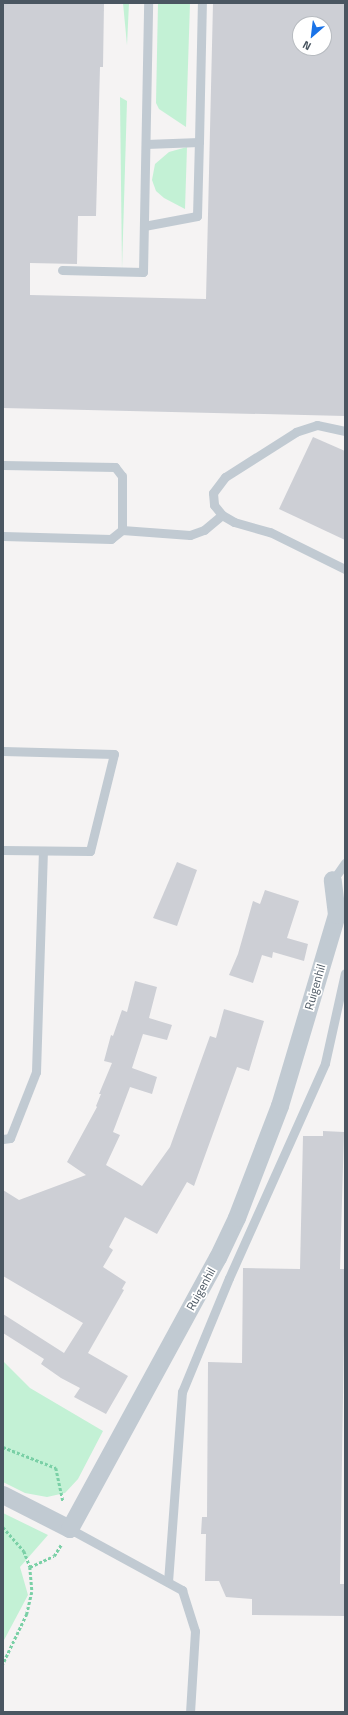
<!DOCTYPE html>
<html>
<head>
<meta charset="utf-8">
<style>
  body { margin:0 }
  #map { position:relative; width:348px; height:1715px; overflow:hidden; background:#f5f3f3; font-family:"Titillium Web",sans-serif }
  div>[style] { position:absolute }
  .green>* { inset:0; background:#c3f1d5 }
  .building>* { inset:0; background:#cdcfd5 }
  .path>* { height:2.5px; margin-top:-1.25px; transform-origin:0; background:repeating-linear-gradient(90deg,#7ad0a6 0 3px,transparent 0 5px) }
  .service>* { height:9px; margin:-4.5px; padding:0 4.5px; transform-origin:4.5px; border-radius:4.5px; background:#c1cad2 }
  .minor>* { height:18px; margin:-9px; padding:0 9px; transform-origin:9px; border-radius:9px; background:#c1cad2 }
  span { translate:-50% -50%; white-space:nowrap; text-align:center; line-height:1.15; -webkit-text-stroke:3.5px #fff; paint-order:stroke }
  .street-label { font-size:12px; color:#4a5661 }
  .frame { position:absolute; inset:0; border:4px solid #4a5661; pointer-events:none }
  .north { position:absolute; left:292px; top:16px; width:40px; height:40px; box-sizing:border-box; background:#fff; border:1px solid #b7bbc0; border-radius:50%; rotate:208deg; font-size:11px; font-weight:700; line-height:16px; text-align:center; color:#4a5661 }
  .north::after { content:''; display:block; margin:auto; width:14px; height:18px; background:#1a73e8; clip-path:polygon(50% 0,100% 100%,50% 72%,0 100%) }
</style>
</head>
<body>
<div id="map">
  <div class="green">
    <div style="clip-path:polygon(123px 3px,129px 3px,127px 45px)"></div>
    <div style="clip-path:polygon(158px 3px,190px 3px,186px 127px,159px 109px,156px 103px)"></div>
    <div style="clip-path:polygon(120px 97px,127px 101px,122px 269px)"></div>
    <div style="clip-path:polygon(187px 147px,185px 209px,164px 198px,156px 191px,152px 180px,155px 164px,169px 152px)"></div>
    <div style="clip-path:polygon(3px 1361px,30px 1388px,103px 1431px,78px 1479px,65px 1493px,47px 1497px,25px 1493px,3px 1482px)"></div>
    <div style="clip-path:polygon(3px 1513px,48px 1535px,20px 1567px,28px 1595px,3px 1642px)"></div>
  </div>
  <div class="building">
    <div style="clip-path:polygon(evenodd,3px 3px,104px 3px,103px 67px,100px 67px,96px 216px,78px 216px,77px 264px,30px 263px,30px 295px,206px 299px,213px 3px,345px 3px,345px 416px,3px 408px,3px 3px,300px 24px,324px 24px,324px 48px,300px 48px,300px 24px)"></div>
    <div style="clip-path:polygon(313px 437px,345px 451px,345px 540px,279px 509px)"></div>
    <div style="clip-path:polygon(177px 862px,197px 870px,177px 926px,153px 918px)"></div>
    <div style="clip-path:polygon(265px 890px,299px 901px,287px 938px,308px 944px,304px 961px,273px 952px,272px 958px,262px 955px,253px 983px,229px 975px,238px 954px,253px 901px,260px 904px)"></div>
    <div style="clip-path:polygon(135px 981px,157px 987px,149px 1018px,172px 1025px,167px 1040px,143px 1034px,132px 1068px,157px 1077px,152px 1094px,130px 1087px,113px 1132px,120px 1135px,106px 1165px,142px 1186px,170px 1147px,210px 1036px,216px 1038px,224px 1009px,264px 1021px,249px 1071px,237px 1067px,194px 1186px,187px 1182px,157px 1234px,125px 1217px,109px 1247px,113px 1250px,103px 1267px,126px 1282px,122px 1289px,124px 1290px,88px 1353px,128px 1376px,106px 1414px,74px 1397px,80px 1388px,61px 1378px,41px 1364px,44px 1359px,3px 1333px,3px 1314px,64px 1353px,83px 1323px,3px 1276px,3px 1190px,19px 1200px,86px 1175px,67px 1162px,97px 1107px,96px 1106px,101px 1094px,99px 1094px,112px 1063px,104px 1061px,111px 1035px,113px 1036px,122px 1010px,127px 1012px)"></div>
    <div style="clip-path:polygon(323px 1131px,344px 1132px,340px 1269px,345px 1269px,345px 1272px,340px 1584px,345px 1584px,345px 1616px,252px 1615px,252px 1599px,226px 1597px,219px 1581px,205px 1581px,206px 1534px,201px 1534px,202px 1517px,207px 1517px,208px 1362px,242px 1363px,243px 1268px,300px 1269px,303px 1136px,323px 1136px)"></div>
  </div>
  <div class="path">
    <div style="left:3px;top:1447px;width:57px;rotate:21.6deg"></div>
    <div style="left:56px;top:1468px;width:34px;rotate:78deg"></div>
    <div style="left:3px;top:1527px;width:32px;rotate:49deg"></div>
    <div style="left:24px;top:1551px;width:17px;rotate:69deg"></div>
    <div style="left:30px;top:1567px;width:25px;rotate:85deg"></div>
    <div style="left:32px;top:1592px;width:23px;rotate:103deg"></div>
    <div style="left:27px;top:1614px;width:55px;rotate:115.6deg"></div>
    <div style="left:30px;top:1567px;width:26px;rotate:-25deg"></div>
    <div style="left:54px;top:1556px;width:13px;rotate:-58deg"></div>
    <div style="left:3px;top:1712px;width:1px"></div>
  </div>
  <div class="service">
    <div style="left:146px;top:144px;width:53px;rotate:-2.2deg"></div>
    <div style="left:199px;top:142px;width:139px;rotate:-88.8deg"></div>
    <div style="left:144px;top:226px;width:54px;rotate:-10.7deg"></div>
    <div style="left:197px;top:216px;width:74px;rotate:-88.5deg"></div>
    <div style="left:62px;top:270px;width:81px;rotate:1.4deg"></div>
    <div style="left:143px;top:272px;width:269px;rotate:-88.9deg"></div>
    <div style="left:345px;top:431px;width:29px;rotate:-168deg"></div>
    <div style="left:317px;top:425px;width:22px;rotate:162deg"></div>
    <div style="left:296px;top:432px;width:84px;rotate:147.6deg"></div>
    <div style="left:225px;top:477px;width:20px;rotate:127deg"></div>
    <div style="left:213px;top:493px;width:12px;rotate:85deg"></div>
    <div style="left:214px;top:505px;width:13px;rotate:51deg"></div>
    <div style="left:222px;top:515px;width:14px;rotate:30deg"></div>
    <div style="left:234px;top:522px;width:37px;rotate:16deg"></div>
    <div style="left:270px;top:532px;width:84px;rotate:26.3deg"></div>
    <div style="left:3px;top:465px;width:112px;rotate:1deg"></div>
    <div style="left:115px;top:467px;width:11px;rotate:52deg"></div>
    <div style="left:122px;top:476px;width:54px;rotate:90deg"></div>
    <div style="left:122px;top:530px;width:14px;rotate:141deg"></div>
    <div style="left:111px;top:539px;width:108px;rotate:-178.4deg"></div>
    <div style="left:122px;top:530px;width:68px;rotate:4.2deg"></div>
    <div style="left:190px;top:535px;width:15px;rotate:-20deg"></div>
    <div style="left:204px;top:530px;width:23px;rotate:-40deg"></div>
    <div style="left:3px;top:751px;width:111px;rotate:1.5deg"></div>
    <div style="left:114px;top:754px;width:100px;rotate:103.9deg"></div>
    <div style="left:90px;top:851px;width:87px;rotate:-179.3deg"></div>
    <div style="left:333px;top:880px;width:21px;rotate:-55deg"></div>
    <div style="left:3px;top:1139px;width:7px;rotate:-8deg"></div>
    <div style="left:10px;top:1138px;width:71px;rotate:-68.5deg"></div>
    <div style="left:36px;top:1072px;width:221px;rotate:-88.2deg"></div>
    <div style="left:70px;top:1529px;width:128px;rotate:28.6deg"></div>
    <div style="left:182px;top:1590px;width:43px;rotate:72.4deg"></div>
    <div style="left:195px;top:1631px;width:81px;rotate:93.5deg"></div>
    <div style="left:168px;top:1582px;width:191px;rotate:-85.8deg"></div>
    <div style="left:182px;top:1392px;width:123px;rotate:-67.6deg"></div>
    <div style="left:229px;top:1278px;width:235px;rotate:-65.9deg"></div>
    <div style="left:325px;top:1063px;width:92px;rotate:-77.5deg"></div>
  </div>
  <div class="minor">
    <div style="left:3px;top:1495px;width:75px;rotate:26.9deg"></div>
    <div style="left:70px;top:1529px;width:309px;rotate:-61.4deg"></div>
    <div style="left:218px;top:1258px;width:44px;rotate:-64.6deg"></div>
    <div style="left:237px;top:1218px;width:120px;rotate:-69deg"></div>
    <div style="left:280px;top:1106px;width:199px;rotate:-73.4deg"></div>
    <div style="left:337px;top:915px;width:35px;rotate:-97deg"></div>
  </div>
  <div class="street-label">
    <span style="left:315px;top:987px;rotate:-74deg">Ruigenhil</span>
    <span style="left:201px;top:1289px;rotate:-61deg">Ruigenhil</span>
  </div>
  <div class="frame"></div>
  <div class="north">N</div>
</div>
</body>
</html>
